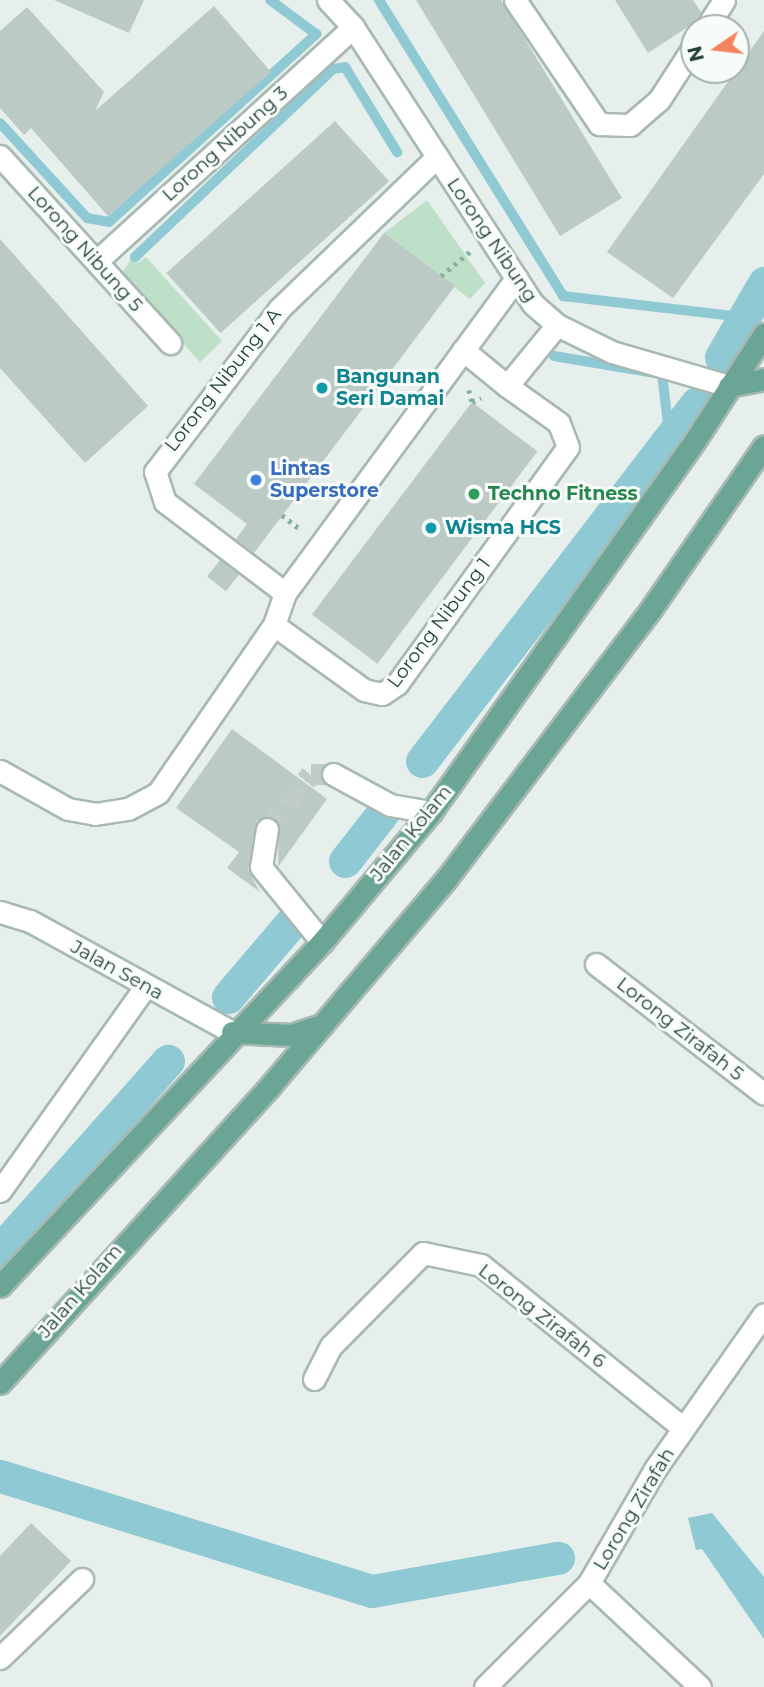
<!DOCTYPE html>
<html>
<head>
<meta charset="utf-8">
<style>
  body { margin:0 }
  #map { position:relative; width:764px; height:1687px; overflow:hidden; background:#e6efeb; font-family:Montserrat,sans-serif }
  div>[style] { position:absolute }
  .green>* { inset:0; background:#bfe0c8 }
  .water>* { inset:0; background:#8ec9d4 }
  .stream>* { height:10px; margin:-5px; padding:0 5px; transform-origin:5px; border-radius:5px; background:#8ec9d4 }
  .canal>* { height:33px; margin:-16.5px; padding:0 16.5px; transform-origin:16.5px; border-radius:16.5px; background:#8ec9d4 }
  .building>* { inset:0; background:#bbcac4; transform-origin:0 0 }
  .minor-tunnel>* { height:21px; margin-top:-10.5px; transform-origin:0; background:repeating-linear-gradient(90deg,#bfccc8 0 21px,transparent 0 31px) }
  .path>* { height:4.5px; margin-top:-2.25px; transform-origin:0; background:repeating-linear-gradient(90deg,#86b3a5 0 3.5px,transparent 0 8.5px) }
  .roads { filter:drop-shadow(2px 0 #a8b8b2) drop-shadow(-2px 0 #a8b8b2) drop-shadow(0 2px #a8b8b2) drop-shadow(0 -2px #a8b8b2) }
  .minor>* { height:21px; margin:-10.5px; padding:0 10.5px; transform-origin:10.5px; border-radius:10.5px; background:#fff }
  .major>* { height:21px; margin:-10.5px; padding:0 10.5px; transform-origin:10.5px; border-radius:10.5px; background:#6aa596 }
  .dots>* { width:19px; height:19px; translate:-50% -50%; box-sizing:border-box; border:4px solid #f7fbf9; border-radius:50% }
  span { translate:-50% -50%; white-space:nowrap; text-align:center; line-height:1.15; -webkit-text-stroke:6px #f7fbf9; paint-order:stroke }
  .street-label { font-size:19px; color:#24423a }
  .culture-label { font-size:19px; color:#0d838f; font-weight:700 }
  .left { translate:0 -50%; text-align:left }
  .shop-label { font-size:19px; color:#366cbe; font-weight:700 }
  .leisure-label { font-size:19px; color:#27864d; font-weight:700 }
  .north { position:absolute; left:680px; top:14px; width:70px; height:70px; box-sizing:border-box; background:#f7fbf9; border:2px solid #a3b1ad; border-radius:50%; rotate:256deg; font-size:19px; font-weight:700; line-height:28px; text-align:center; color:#24423a }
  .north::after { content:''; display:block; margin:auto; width:24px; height:32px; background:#f4845f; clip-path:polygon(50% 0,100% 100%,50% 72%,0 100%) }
</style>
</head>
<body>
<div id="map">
  <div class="green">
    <div style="clip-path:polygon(427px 200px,485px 283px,470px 299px,384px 233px)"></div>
    <div style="clip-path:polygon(132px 257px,138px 263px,146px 257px,222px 341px,200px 362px,121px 275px)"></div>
  </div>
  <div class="water">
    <div style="clip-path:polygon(712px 1513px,764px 1577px,764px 1639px,702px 1549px,696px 1550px,688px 1518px)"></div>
  </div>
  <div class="stream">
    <div style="left:379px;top:0;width:349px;rotate:58.1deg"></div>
    <div style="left:563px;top:296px;width:179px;rotate:6.7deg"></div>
    <div style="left:0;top:123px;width:129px;rotate:47.5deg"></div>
    <div style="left:87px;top:218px;width:22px;rotate:10deg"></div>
    <div style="left:109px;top:222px;width:280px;rotate:-42.2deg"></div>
    <div style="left:316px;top:34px;width:57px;rotate:-143.5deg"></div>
    <div style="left:135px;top:257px;width:273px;rotate:-43.5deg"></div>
    <div style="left:333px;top:69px;width:12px;rotate:-9deg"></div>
    <div style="left:345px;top:67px;width:100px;rotate:58.5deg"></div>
    <div style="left:554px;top:356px;width:109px;rotate:9.5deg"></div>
    <div style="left:662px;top:374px;width:67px;rotate:83.2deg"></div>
  </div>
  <div class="canal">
    <div style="left:721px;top:357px;width:86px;rotate:-59.8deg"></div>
    <div style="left:422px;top:761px;width:451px;rotate:-52.5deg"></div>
    <div style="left:345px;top:861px;width:63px;rotate:-52deg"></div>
    <div style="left:228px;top:997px;width:96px;rotate:-49.7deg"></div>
    <div style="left:0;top:1250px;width:253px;rotate:-48.4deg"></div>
    <div style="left:0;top:1476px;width:389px;rotate:17.2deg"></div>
    <div style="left:372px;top:1591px;width:189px;rotate:-10.1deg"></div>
  </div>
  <div class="building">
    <div style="clip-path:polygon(54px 0,144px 0,129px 33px)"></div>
    <div style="clip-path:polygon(416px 0,501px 0,622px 198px,560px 236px)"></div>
    <div style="clip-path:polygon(615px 0,693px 0,701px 12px,694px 23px,648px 53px)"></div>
    <div style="clip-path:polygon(214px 6px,271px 72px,108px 216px,31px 128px,24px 135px,0 108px,0 31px,27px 7px,104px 92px,95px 111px)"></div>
    <div style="clip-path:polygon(764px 31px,764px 174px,673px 298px,607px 252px)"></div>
    <div style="left:335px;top:121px;width:81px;height:227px;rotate:48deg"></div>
    <div style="clip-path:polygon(384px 233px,455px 286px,254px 553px,236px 539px,247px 524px,194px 484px)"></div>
    <div style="clip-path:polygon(0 239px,148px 406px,85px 463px,0 368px)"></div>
    <div style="left:472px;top:402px;width:82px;height:266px;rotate:37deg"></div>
    <div style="left:220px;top:560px;width:24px;height:21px;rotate:38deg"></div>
    <div style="clip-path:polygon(232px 729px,327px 799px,278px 867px,279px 824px,268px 816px,256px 821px,248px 870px,260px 892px,227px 868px,239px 852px,176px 808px)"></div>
    <div style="clip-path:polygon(31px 1523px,71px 1561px,0 1636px,0 1556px)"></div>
  </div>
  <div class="minor-tunnel">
    <div style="left:267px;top:829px;width:70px;rotate:-51.3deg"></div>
    <div style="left:311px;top:774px;width:22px"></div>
  </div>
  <div class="path">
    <div style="left:441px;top:276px;width:38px;rotate:-40deg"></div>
    <div style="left:469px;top:390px;width:12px;rotate:76deg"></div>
    <div style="left:472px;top:402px;width:10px;rotate:-24deg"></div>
    <div style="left:282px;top:515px;width:24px;rotate:38deg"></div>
  </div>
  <div class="roads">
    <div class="minor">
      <div style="left:328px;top:0;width:37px;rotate:47deg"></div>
      <div style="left:353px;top:27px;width:330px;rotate:57deg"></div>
      <div style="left:533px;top:304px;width:32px;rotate:41deg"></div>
      <div style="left:557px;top:325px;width:61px;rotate:26.1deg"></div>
      <div style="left:612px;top:352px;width:122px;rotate:16.2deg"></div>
      <div style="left:515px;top:0;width:150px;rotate:55.9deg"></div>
      <div style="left:599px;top:124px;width:31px;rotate:2deg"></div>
      <div style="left:630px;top:125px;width:38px;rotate:-41deg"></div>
      <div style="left:659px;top:100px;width:64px;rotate:-57.1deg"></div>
      <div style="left:706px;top:28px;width:33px;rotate:-57deg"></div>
      <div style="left:0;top:156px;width:253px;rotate:47.7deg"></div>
      <div style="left:97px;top:261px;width:347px;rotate:-42.4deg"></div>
      <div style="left:463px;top:350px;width:57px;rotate:39.3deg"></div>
      <div style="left:285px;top:593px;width:151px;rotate:-142.8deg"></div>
      <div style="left:165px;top:502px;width:32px;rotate:-108deg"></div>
      <div style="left:155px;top:472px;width:206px;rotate:-52.7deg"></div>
      <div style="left:280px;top:308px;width:218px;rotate:-43.9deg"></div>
      <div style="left:274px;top:625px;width:111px;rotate:35.8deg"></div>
      <div style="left:364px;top:690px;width:18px;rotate:13deg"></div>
      <div style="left:382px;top:694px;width:18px;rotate:-34deg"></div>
      <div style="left:397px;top:684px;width:292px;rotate:-54.2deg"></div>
      <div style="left:568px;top:447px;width:26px;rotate:-111deg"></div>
      <div style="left:559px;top:423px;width:64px;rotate:-144.6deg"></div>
      <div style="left:507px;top:386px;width:79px;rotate:-50.7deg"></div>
      <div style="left:0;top:771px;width:78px;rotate:29.2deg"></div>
      <div style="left:68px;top:809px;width:27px;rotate:10deg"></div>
      <div style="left:95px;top:814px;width:33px;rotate:-9deg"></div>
      <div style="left:128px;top:809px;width:34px;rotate:-28deg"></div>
      <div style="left:158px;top:793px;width:204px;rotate:-55.4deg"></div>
      <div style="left:274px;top:625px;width:34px;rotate:-71deg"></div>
      <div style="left:285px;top:593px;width:391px;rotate:-53.7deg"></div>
      <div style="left:333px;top:774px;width:65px;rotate:28.5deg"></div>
      <div style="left:390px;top:805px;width:42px;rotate:9.7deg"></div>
      <div style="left:267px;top:829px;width:38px;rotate:99deg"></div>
      <div style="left:261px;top:867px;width:97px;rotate:50.9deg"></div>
      <div style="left:0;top:912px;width:31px;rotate:17deg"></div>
      <div style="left:30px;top:921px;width:230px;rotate:28.8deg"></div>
      <div style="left:596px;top:964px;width:212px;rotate:37.7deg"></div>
      <div style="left:0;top:1191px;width:250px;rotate:-54.6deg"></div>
      <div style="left:314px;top:1379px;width:37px;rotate:-63deg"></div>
      <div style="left:331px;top:1346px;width:131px;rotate:-45.3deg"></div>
      <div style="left:423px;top:1253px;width:59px;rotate:11.7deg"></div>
      <div style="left:481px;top:1265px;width:260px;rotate:38.9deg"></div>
      <div style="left:589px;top:1583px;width:152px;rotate:43.1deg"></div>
      <div style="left:0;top:1658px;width:114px;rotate:-43.9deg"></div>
      <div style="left:485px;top:1687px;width:147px;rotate:-45deg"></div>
      <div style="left:589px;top:1583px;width:132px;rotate:-59.9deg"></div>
      <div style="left:655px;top:1469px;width:189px;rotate:-54.9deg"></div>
    </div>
    <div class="major">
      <div style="left:729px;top:386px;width:36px;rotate:-11deg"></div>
      <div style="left:232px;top:1032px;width:59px;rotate:2.9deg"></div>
      <div style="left:291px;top:1035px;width:33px;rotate:-18deg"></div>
      <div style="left:0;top:1286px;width:471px;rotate:-46.9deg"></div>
      <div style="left:322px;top:942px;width:170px;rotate:-50deg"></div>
      <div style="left:431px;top:812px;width:454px;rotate:-54.6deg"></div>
      <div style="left:694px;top:442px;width:129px;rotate:-57.1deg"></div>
      <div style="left:0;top:1383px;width:401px;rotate:-47.7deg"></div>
      <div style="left:270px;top:1086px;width:273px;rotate:-49.6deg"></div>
      <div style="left:447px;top:878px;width:338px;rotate:-52.8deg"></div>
      <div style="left:651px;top:609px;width:198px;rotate:-55.3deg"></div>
    </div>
  </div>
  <div class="dots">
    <div style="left:322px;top:388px;background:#0f9aa8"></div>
    <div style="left:256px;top:480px;background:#3f7fe0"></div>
    <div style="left:474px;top:494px;background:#2e9e5b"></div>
    <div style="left:431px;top:528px;background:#0f9aa8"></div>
  </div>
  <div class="street-label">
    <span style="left:225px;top:144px;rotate:-42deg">Lorong Nibung 3</span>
    <span style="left:492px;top:240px;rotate:56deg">Lorong Nibung</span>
    <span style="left:85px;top:249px;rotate:48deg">Lorong Nibung 5</span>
    <span style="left:223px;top:380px;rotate:-52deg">Lorong Nibung 1 A</span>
    <span style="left:439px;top:623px;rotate:-53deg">Lorong Nibung 1</span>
    <span style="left:411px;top:833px;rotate:-51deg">Jalan Kolam</span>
    <span style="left:117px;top:970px;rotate:29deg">Jalan Sena</span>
    <span style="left:680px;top:1029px;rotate:38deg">Lorong Zirafah 5</span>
    <span style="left:80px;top:1291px;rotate:-49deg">Jalan Kolam</span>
    <span style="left:542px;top:1316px;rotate:38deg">Lorong Zirafah 6</span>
    <span style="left:634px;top:1509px;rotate:-59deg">Lorong Zirafah</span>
  </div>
  <div class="culture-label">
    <span class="left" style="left:336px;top:388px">Bangunan<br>Seri Damai</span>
    <span class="left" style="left:445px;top:528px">Wisma HCS</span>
  </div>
  <div class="shop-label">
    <span class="left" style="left:270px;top:480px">Lintas<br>Superstore</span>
  </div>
  <div class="leisure-label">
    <span class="left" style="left:488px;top:494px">Techno Fitness</span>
  </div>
  <div class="north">N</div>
</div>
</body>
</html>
